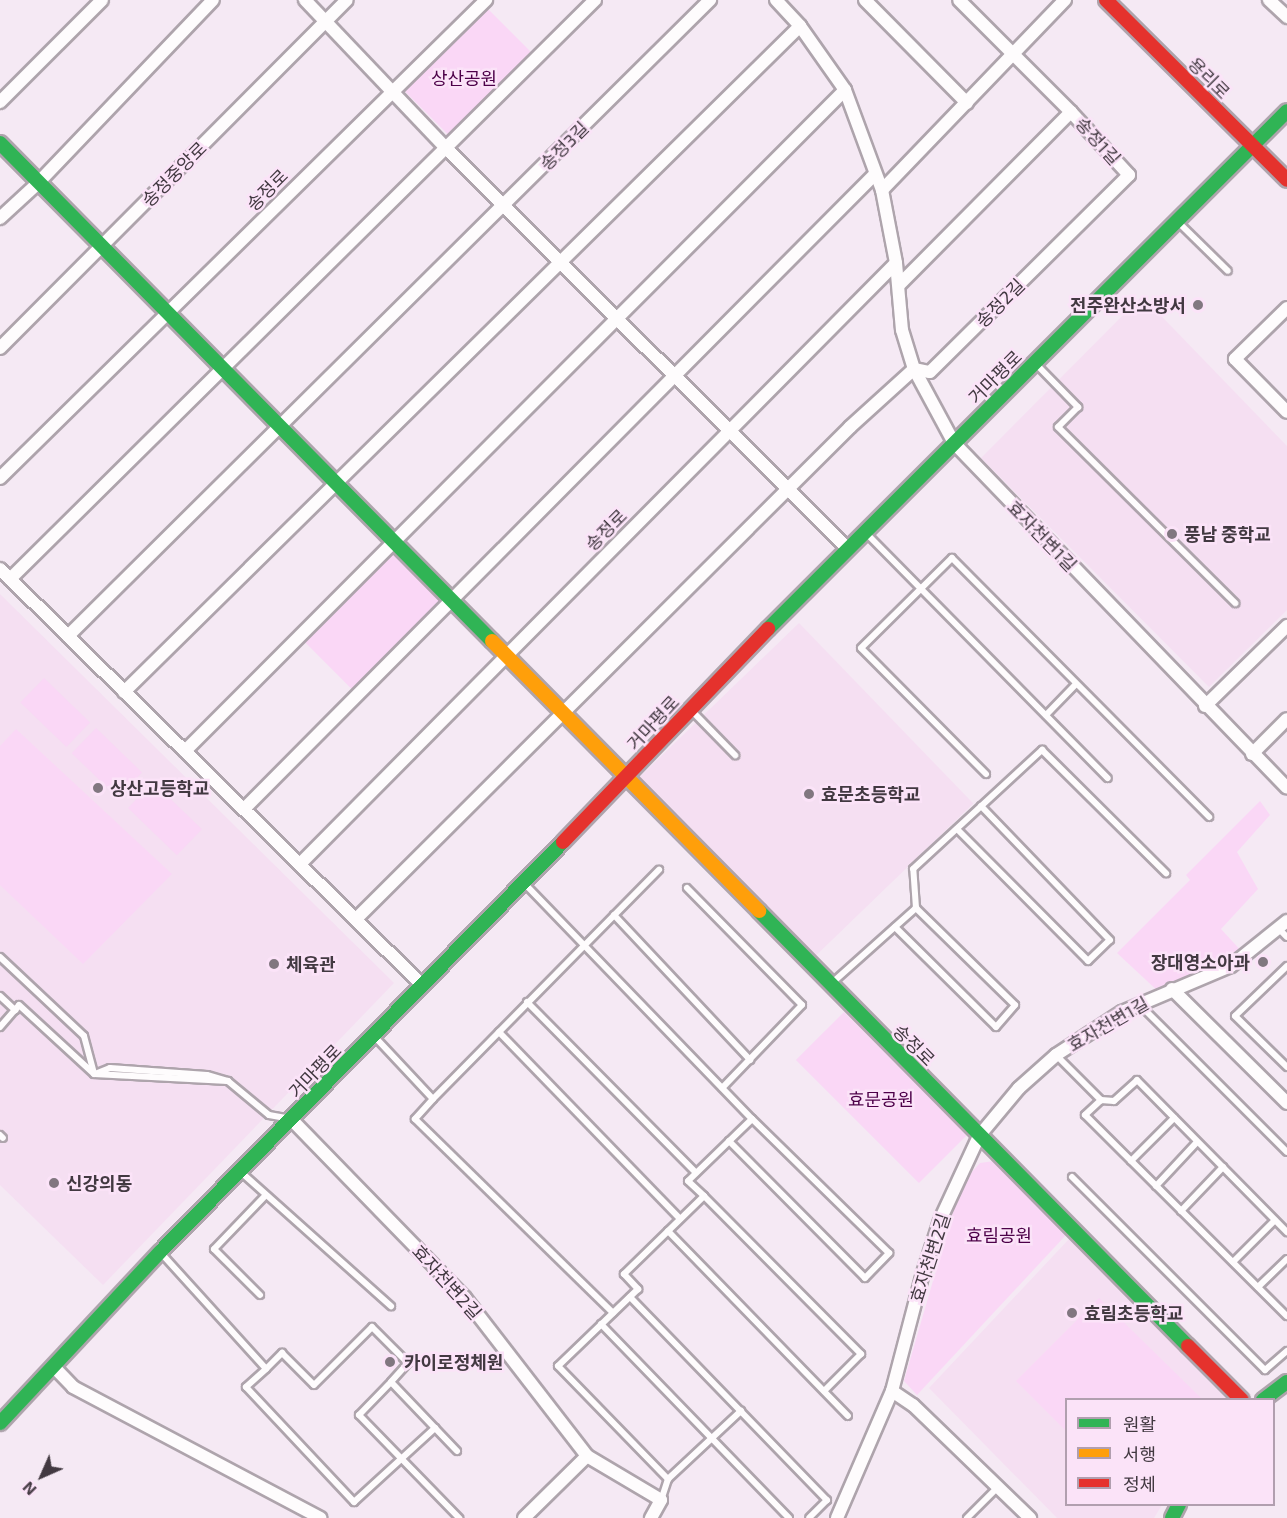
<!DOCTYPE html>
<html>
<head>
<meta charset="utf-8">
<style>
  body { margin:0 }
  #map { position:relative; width:1287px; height:1518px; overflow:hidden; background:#f5e9f4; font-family:"Exo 2","Noto Sans KR",sans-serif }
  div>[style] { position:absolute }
  .built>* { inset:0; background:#f5dff2; transform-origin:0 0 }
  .green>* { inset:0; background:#fad7f6; transform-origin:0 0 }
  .roads { filter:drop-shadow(2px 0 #aea4ac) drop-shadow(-2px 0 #aea4ac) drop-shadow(0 2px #aea4ac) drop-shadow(0 -2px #aea4ac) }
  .lane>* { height:6px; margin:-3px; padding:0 3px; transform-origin:3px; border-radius:3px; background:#fefcfd }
  .street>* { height:12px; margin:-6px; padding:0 6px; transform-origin:6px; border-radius:6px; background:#fefcfd }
  .fast>* { height:14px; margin:-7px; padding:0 7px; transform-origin:7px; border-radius:7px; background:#30b455 }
  .slow>* { height:14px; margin:-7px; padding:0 7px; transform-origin:7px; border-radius:7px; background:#ff9f0a }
  .jam>* { height:14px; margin:-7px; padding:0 7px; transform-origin:7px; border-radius:7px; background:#e5322d }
  .dots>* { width:16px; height:16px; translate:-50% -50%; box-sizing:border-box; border:3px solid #fbe3f8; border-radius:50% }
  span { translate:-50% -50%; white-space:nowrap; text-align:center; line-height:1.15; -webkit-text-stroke:5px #fbe3f8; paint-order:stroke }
  .park-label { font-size:18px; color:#4d0049 }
  .street-label { font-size:18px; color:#423941 }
  .poi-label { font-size:18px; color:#423941; font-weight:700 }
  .right { translate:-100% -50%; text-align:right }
  .left { translate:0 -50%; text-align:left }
  .legend { position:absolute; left:1065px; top:1398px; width:210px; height:108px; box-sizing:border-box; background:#fbe3f8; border:2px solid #b19faf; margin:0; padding:8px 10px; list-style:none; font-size:18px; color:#423941 }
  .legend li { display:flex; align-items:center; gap:12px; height:30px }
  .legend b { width:30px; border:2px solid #b19faf }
  .north { position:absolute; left:12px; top:1446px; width:60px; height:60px; -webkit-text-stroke:4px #fbe3f8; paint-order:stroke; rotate:225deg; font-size:16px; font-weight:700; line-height:24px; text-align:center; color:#423941 }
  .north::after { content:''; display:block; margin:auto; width:21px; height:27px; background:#423941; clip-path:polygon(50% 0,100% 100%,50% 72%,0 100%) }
</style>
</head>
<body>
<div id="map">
  <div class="built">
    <div style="clip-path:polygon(1142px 296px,1287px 446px,1287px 610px,1209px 687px,981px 458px)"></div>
    <div style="clip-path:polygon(0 594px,394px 983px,103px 1285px,0 1185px)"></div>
    <div style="left:799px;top:623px;width:251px;height:222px;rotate:46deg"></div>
    <div style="clip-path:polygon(1070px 1238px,1231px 1399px,1066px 1400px,1066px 1504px,1162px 1505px,1154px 1518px,1057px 1518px,929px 1388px)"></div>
  </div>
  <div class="green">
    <div style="left:485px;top:6px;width:71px;height:117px;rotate:45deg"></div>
    <div style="left:392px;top:551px;width:69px;height:126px;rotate:45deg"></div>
    <div style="left:44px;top:678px;width:64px;height:34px;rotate:44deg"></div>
    <div style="left:96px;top:728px;width:64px;height:35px;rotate:44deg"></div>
    <div style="clip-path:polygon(16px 729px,172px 874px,83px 964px,0 885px,0 746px)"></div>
    <div style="left:153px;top:782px;width:68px;height:36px;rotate:44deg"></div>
    <div style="clip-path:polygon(1260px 801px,1270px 815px,1237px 852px,1258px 889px,1221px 929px,1245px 955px,1161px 994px,1117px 953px,1190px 880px,1186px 875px)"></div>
    <div style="left:844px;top:1012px;width:174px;height:68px;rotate:45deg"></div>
    <div style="clip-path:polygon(994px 1161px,1066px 1235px,917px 1395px,904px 1381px,961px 1184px,980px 1163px)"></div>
    <div style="clip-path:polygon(1099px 1298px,1202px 1399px,1066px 1400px,1066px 1431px,1016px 1381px)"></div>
  </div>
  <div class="roads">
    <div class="lane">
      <div style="left:1177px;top:221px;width:71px;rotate:44.4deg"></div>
      <div style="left:1035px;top:363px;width:62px;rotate:45.7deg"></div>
      <div style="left:1078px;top:407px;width:28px;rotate:135deg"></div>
      <div style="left:1058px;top:427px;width:250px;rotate:44.8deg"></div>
      <div style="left:864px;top:531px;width:347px;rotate:45.4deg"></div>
      <div style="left:692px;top:711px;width:62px;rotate:45.7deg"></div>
      <div style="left:1046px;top:715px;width:43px;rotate:-45.9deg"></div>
      <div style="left:986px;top:774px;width:177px;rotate:-134.8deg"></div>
      <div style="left:861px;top:648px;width:128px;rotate:-44.7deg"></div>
      <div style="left:952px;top:558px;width:365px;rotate:45.2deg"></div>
      <div style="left:957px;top:829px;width:186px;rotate:45.2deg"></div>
      <div style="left:1088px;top:961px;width:30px;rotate:-44deg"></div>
      <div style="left:1110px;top:940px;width:186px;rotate:-133.9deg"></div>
      <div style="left:524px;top:883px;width:328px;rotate:46deg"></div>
      <div style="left:752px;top:1119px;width:89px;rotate:135.9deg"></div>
      <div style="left:688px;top:1181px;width:22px;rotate:43deg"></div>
      <div style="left:704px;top:1196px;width:112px;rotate:135.7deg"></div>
      <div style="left:624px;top:1274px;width:21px;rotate:47deg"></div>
      <div style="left:638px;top:1289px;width:111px;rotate:136.1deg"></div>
      <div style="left:558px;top:1366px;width:158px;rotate:45.8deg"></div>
      <div style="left:668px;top:1479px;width:22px;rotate:108deg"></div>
      <div style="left:687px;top:888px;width:164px;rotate:45.5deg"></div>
      <div style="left:802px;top:1005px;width:115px;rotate:133.9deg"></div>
      <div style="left:614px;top:915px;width:199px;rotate:46.8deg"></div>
      <div style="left:895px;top:927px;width:142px;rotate:44.7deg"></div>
      <div style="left:996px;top:1027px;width:29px;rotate:-49deg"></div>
      <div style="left:1015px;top:1005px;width:139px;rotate:-135.6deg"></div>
      <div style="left:1279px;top:929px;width:11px;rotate:45deg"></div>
      <div style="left:0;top:957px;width:115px;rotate:43.2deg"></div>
      <div style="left:84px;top:1036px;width:38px;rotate:75deg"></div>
      <div style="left:1287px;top:966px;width:72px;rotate:136.1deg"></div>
      <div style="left:1235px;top:1016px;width:73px;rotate:44.4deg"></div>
      <div style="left:832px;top:983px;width:113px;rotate:-41.8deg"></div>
      <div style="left:916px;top:908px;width:39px;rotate:-94deg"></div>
      <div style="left:913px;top:869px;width:176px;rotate:-42.7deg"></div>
      <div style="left:1042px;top:750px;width:175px;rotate:44.8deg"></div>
      <div style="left:0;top:996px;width:21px;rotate:43deg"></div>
      <div style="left:15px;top:1010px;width:6px;rotate:-51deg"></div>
      <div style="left:19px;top:1005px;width:102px;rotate:42.6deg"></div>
      <div style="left:94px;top:1074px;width:134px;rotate:3deg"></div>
      <div style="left:527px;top:1002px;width:240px;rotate:45.3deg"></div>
      <div style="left:1139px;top:1004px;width:209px;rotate:45deg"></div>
      <div style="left:0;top:1027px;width:23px;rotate:-49deg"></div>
      <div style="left:499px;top:1032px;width:260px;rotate:45.9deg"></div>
      <div style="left:374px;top:1036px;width:86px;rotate:46.9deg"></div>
      <div style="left:433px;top:1099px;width:322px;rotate:-45.4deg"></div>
      <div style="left:1056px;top:1055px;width:64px;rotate:45deg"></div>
      <div style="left:1101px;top:1100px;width:13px;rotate:4deg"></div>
      <div style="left:1114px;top:1101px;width:31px;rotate:-42deg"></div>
      <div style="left:1137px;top:1080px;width:214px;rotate:45.4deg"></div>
      <div style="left:95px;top:1074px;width:16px;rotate:-22deg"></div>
      <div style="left:110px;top:1068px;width:97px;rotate:4.1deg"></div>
      <div style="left:207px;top:1075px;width:22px;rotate:16deg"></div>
      <div style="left:228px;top:1081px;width:53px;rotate:39.7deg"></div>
      <div style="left:269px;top:1115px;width:17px;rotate:10deg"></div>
      <div style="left:433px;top:1099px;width:27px;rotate:132deg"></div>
      <div style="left:415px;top:1119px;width:277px;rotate:44.4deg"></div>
      <div style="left:1101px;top:1100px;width:22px;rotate:137deg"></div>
      <div style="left:1085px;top:1115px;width:285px;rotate:44.9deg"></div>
      <div style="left:0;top:1135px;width:4px;rotate:45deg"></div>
      <div style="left:729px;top:1141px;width:193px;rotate:45.2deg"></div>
      <div style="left:865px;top:1278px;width:35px;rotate:-46deg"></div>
      <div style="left:889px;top:1253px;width:192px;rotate:-135.6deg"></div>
      <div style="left:1131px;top:1161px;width:61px;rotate:-45deg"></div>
      <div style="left:242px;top:1173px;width:200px;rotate:41.8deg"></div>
      <div style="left:1072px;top:1177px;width:273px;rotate:45deg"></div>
      <div style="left:1265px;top:1370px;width:29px;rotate:-41deg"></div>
      <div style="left:1156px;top:1186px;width:60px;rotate:-47deg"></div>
      <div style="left:704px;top:1196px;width:223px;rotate:45.2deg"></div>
      <div style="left:861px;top:1354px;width:52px;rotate:135deg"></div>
      <div style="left:1181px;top:1211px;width:61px;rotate:-46.3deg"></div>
      <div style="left:668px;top:1231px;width:258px;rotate:45.8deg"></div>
      <div style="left:161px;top:1253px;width:156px;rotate:47.8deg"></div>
      <div style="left:266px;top:1369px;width:27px;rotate:138deg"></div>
      <div style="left:246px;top:1387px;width:158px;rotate:46.8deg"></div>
      <div style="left:354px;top:1502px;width:110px;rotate:-42.4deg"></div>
      <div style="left:1233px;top:1262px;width:59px;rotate:-45deg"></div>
      <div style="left:1258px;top:1287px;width:40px;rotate:-44deg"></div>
      <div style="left:260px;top:1295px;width:65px;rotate:-135deg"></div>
      <div style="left:214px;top:1249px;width:74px;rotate:-46.1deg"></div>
      <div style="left:630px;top:1297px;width:283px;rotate:45.9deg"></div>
      <div style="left:827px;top:1500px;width:25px;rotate:135deg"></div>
      <div style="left:601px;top:1324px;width:270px;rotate:45.9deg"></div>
      <div style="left:266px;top:1369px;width:23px;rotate:-45deg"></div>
      <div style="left:282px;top:1353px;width:45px;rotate:45deg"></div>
      <div style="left:314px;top:1385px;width:82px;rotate:-45deg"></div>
      <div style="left:372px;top:1327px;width:51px;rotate:45deg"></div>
      <div style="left:408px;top:1363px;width:25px;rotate:132deg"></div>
      <div style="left:457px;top:1451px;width:95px;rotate:-133.7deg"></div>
      <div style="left:391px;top:1382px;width:46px;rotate:134.1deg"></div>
      <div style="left:359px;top:1415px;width:144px;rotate:45.8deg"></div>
      <div style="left:668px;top:1479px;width:100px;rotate:-43deg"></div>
      <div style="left:967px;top:1518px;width:44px;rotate:-45deg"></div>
    </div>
    <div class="street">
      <div style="left:305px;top:0;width:204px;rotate:46.4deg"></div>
      <div style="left:446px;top:148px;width:565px;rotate:44.93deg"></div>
      <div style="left:776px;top:0;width:35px;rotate:47deg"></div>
      <div style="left:800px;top:26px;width:78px;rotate:54.9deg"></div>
      <div style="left:845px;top:90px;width:107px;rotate:69.7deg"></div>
      <div style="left:882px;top:190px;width:74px;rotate:79.1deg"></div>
      <div style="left:896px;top:263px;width:67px;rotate:84.9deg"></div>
      <div style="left:902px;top:330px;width:41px;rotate:72.9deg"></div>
      <div style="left:914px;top:369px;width:84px;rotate:61.6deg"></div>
      <div style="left:954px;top:443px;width:479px;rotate:46deg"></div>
      <div style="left:865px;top:0;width:145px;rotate:45.3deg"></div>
      <div style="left:1269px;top:0;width:25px;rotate:43deg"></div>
      <div style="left:0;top:102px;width:144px;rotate:-45deg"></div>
      <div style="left:882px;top:190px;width:264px;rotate:-46.1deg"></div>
      <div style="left:0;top:218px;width:52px;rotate:-42.6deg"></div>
      <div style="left:38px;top:183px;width:253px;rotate:-46.3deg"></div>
      <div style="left:899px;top:285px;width:244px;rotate:-45.2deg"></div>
      <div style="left:1287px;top:308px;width:73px;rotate:135.6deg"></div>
      <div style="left:1235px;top:359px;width:74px;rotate:45.5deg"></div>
      <div style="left:0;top:348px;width:491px;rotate:-45.1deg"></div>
      <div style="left:0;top:478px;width:682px;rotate:-44.52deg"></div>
      <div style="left:0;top:569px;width:594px;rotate:44.59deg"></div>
      <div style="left:10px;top:579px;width:823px;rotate:-44.7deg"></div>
      <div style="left:68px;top:636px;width:904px;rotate:-44.73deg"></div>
      <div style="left:124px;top:692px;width:949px;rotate:-44.57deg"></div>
      <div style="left:1205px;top:706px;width:115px;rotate:-44.3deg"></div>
      <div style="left:185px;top:751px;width:934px;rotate:-45.04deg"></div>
      <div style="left:1252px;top:754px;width:49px;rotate:-45deg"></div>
      <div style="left:244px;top:809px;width:895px;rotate:-45.18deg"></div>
      <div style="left:300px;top:864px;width:846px;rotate:-45.24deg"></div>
      <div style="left:356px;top:919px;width:697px;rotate:-44.88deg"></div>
      <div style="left:850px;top:427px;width:86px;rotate:-42.2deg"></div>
      <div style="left:914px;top:369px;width:16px;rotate:11deg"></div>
      <div style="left:930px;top:372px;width:280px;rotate:-44.7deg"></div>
      <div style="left:1129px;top:175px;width:86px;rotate:-132.6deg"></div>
      <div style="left:1071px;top:112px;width:158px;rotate:-135deg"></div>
      <div style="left:1172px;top:989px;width:162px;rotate:44.7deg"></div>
      <div style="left:292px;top:1120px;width:248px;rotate:45.8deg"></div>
      <div style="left:465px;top:1298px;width:200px;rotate:52.3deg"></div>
      <div style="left:587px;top:1456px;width:86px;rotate:30.7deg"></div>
      <div style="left:661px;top:1500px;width:21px;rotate:119deg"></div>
      <div style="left:53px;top:1366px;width:29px;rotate:46deg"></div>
      <div style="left:73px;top:1387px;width:280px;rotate:27.9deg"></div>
      <div style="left:892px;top:1391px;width:25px;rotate:34deg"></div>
      <div style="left:913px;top:1405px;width:163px;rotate:44deg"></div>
      <div style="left:524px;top:1518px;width:88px;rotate:-44.5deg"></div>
      <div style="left:837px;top:1518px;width:138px;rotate:-66.6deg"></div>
      <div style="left:892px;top:1391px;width:122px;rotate:-75.3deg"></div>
      <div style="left:923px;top:1273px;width:58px;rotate:-71.9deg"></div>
      <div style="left:941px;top:1218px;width:90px;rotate:-65.1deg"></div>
      <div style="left:979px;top:1136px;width:62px;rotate:-50.2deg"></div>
      <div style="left:1019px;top:1088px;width:50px;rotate:-41.7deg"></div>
      <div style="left:1056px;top:1055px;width:79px;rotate:-33.1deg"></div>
      <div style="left:1122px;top:1012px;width:118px;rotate:-22.9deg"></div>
      <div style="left:1231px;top:966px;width:72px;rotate:-38.8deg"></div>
    </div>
    <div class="fast">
      <div style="left:0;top:143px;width:700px;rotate:45.35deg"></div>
      <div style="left:768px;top:629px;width:733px;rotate:-44.94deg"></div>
      <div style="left:759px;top:911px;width:611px;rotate:45.4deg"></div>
      <div style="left:1263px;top:1400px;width:30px;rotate:-37deg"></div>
      <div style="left:0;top:1423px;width:234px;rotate:-46.9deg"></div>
      <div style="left:160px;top:1252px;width:575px;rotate:-45.49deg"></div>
      <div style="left:1172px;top:1518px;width:16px;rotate:-63deg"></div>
    </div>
    <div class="slow">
      <div style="left:492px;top:641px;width:380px;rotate:45.3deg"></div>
    </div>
    <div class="jam">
      <div style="left:1106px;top:0;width:255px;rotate:44.8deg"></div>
      <div style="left:563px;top:842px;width:296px;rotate:-46.1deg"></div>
      <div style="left:1188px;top:1346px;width:76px;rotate:45deg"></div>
    </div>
  </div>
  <div class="dots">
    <div style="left:1198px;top:305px;background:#817780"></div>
    <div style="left:1172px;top:534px;background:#817780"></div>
    <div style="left:98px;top:788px;background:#817780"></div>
    <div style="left:809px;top:794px;background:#817780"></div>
    <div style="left:1263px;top:962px;background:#817780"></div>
    <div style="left:274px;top:964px;background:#817780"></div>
    <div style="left:54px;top:1183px;background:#817780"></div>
    <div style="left:1072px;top:1313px;background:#817780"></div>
    <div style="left:390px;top:1362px;background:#817780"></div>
  </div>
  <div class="park-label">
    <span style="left:464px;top:78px">상산공원</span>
    <span style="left:881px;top:1099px">효문공원</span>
    <span style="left:999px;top:1235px">효림공원</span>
  </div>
  <div class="street-label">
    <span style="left:1209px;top:78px;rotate:45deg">용리로</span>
    <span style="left:1098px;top:141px;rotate:48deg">송정1길</span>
    <span style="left:564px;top:146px;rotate:-45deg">송정3길</span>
    <span style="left:174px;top:174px;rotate:-45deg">송정중앙로</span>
    <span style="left:267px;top:190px;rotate:-45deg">송정로</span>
    <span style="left:1000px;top:303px;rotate:-45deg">송정2길</span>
    <span style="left:995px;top:377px;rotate:-45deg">거마평로</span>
    <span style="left:606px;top:530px;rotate:-45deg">송정로</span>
    <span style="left:1042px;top:536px;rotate:46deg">효자천변1길</span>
    <span style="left:653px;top:723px;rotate:-47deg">거마평로</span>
    <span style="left:1108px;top:1024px;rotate:-30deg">효자천변1길</span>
    <span style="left:914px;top:1045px;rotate:45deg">송정로</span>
    <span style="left:315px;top:1071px;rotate:-46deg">거마평로</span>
    <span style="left:930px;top:1258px;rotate:-72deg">효자천변2길</span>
    <span style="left:447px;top:1282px;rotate:48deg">효자천변2길</span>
  </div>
  <div class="poi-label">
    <span class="right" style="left:1186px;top:305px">전주완산소방서</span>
    <span class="left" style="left:1184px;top:534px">풍남 중학교</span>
    <span class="left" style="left:110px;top:788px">상산고등학교</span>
    <span class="left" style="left:821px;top:794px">효문초등학교</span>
    <span class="right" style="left:1250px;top:962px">장대영소아과</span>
    <span class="left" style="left:286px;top:964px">체육관</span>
    <span class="left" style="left:66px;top:1183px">신강의동</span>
    <span class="left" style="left:1084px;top:1313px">효림초등학교</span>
    <span class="left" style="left:404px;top:1362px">카이로정체원</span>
  </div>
  <ul class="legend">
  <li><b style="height:8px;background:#30b455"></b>원활</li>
  <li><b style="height:8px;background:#ff9f0a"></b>서행</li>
  <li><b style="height:8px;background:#e5322d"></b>정체</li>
  </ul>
  <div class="north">N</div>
</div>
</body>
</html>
